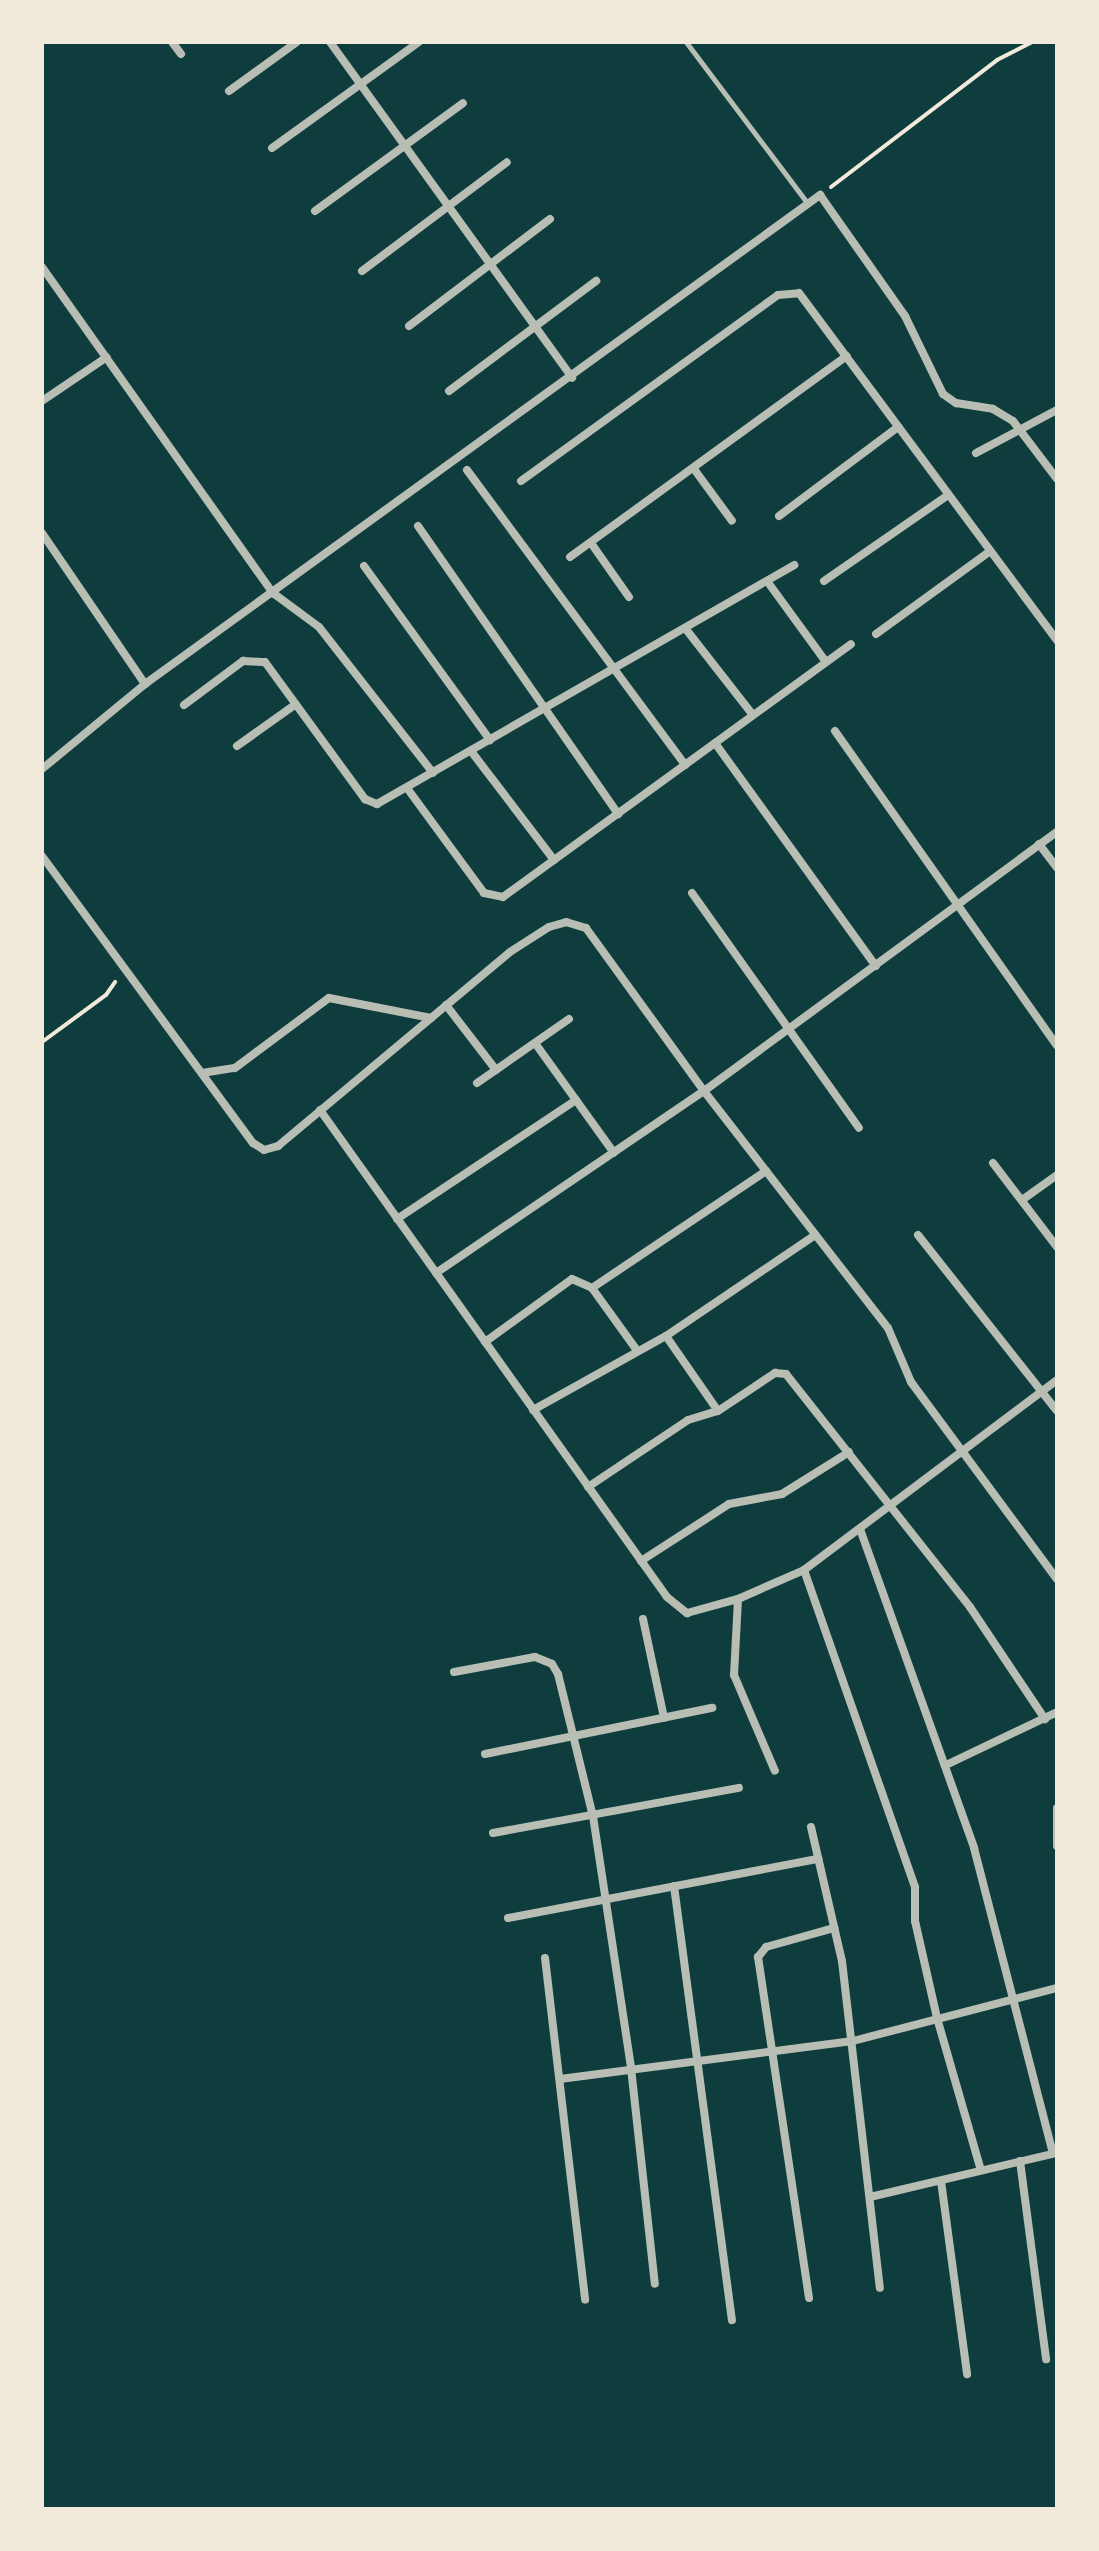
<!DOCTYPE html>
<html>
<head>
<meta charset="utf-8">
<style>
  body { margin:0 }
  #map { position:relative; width:1099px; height:2551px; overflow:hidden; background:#0f3d3e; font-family:"Titillium Web",sans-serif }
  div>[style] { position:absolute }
  .path>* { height:4px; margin:-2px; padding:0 2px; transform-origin:2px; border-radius:2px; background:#f1e9da }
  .service>* { height:5px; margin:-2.5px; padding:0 2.5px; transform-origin:2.5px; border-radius:2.5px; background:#b8beb3 }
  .minor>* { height:8px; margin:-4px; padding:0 4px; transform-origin:4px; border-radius:4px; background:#b8beb3 }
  span { translate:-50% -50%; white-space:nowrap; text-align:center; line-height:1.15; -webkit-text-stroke:7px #f1e9da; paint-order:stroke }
  .frame { position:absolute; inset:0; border:44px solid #f1e9da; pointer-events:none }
</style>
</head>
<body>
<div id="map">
  <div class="path">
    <div style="left:831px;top:187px;width:209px;rotate:-37.4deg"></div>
    <div style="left:997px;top:60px;width:39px;rotate:-27deg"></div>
    <div style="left:42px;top:1042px;width:79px;rotate:-36.3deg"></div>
    <div style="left:106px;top:995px;width:16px;rotate:-55deg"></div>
  </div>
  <div class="service">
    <div style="left:686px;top:42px;width:203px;rotate:53deg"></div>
  </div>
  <div class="minor">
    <div style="left:172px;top:42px;width:15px;rotate:53deg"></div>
    <div style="left:330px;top:42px;width:414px;rotate:54.2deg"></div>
    <div style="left:229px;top:91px;width:84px;rotate:-35.8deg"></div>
    <div style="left:272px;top:148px;width:181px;rotate:-35.8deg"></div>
    <div style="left:315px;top:211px;width:183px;rotate:-36.1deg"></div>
    <div style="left:42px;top:267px;width:400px;rotate:54.7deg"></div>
    <div style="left:273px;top:593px;width:57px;rotate:36.5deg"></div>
    <div style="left:319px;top:627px;width:185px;rotate:52deg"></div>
    <div style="left:362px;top:271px;width:181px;rotate:-36.9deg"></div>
    <div style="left:409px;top:326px;width:177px;rotate:-37.2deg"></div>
    <div style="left:449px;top:391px;width:184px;rotate:-36.8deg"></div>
    <div style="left:42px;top:401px;width:78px;rotate:-34.1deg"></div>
    <div style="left:976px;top:453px;width:92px;rotate:-28deg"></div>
    <div style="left:694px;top:469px;width:64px;rotate:53.8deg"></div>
    <div style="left:467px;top:470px;width:367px;rotate:53.5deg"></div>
    <div style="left:521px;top:481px;width:317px;rotate:-35.9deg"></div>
    <div style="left:778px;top:295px;width:21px;rotate:-5deg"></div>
    <div style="left:799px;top:293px;width:433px;rotate:53.4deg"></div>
    <div style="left:779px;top:516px;width:149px;rotate:-36.8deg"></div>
    <div style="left:418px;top:526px;width:351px;rotate:55.2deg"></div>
    <div style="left:42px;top:533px;width:183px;rotate:55.7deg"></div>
    <div style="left:591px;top:543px;width:66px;rotate:54.9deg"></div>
    <div style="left:570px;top:557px;width:342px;rotate:-36deg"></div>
    <div style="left:364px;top:566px;width:215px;rotate:54.1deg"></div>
    <div style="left:767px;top:581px;width:100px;rotate:53.9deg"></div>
    <div style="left:824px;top:581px;width:151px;rotate:-34.7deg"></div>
    <div style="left:685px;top:628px;width:110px;rotate:52deg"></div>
    <div style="left:876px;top:634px;width:140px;rotate:-36deg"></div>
    <div style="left:184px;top:705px;width:74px;rotate:-36.7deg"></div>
    <div style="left:243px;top:661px;width:22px;rotate:3deg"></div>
    <div style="left:265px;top:662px;width:170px;rotate:53.9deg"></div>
    <div style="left:365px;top:799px;width:13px;rotate:23deg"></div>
    <div style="left:377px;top:804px;width:481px;rotate:-29.8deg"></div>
    <div style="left:835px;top:731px;width:385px;rotate:54.8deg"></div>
    <div style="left:715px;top:743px;width:275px;rotate:54.2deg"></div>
    <div style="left:237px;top:746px;width:72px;rotate:-35.4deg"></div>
    <div style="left:471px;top:751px;width:137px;rotate:52.7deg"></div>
    <div style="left:42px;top:769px;width:134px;rotate:-39.5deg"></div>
    <div style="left:145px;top:684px;width:834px;rotate:-35.92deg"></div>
    <div style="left:820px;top:195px;width:148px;rotate:54.9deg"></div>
    <div style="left:905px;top:316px;width:87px;rotate:64deg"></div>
    <div style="left:943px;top:394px;width:16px;rotate:35deg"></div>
    <div style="left:956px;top:403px;width:37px;rotate:9deg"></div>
    <div style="left:993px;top:409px;width:23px;rotate:31deg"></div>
    <div style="left:1013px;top:421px;width:73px;rotate:52.8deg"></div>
    <div style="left:407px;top:788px;width:130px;rotate:53.7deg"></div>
    <div style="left:484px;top:893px;width:19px;rotate:12deg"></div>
    <div style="left:503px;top:897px;width:430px;rotate:-36deg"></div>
    <div style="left:1039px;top:844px;width:30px;rotate:53deg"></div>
    <div style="left:42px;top:856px;width:356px;rotate:53.7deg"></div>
    <div style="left:253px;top:1143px;width:13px;rotate:32deg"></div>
    <div style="left:264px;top:1150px;width:15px;rotate:-16deg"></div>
    <div style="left:278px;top:1146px;width:302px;rotate:-39.9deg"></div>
    <div style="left:510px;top:952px;width:46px;rotate:-32.7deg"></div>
    <div style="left:549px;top:927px;width:18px;rotate:-16deg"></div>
    <div style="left:566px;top:922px;width:21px;rotate:17deg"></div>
    <div style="left:586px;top:928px;width:201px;rotate:54.1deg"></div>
    <div style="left:704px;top:1091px;width:300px;rotate:52.2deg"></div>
    <div style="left:888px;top:1328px;width:59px;rotate:66.9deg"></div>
    <div style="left:911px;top:1382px;width:245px;rotate:53.5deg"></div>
    <div style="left:692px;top:893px;width:288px;rotate:54.6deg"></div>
    <div style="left:446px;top:1005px;width:82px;rotate:52.4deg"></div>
    <div style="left:535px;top:1043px;width:135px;rotate:54.3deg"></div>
    <div style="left:202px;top:1073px;width:33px;rotate:-9deg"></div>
    <div style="left:235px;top:1068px;width:117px;rotate:-36.7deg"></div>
    <div style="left:329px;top:998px;width:104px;rotate:11.1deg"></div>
    <div style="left:477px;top:1083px;width:112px;rotate:-34.8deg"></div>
    <div style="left:320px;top:1110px;width:598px;rotate:54.53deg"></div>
    <div style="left:667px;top:1597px;width:26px;rotate:39deg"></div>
    <div style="left:687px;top:1613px;width:53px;rotate:-15.4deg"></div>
    <div style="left:738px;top:1599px;width:72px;rotate:-23.7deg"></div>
    <div style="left:804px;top:1570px;width:316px;rotate:-36.9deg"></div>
    <div style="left:993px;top:1163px;width:106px;rotate:52.7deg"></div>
    <div style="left:1022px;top:1200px;width:43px;rotate:-35.5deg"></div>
    <div style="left:397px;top:1219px;width:215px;rotate:-33.6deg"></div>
    <div style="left:918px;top:1235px;width:224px;rotate:51.7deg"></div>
    <div style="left:436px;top:1273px;width:324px;rotate:-34.2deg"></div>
    <div style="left:704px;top:1091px;width:438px;rotate:-36.3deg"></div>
    <div style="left:592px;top:1288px;width:210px;rotate:-33.9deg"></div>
    <div style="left:666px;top:1336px;width:91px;rotate:55.3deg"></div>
    <div style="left:485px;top:1342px;width:107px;rotate:-35.9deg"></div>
    <div style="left:572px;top:1279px;width:22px;rotate:24deg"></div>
    <div style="left:592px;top:1288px;width:75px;rotate:54.2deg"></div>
    <div style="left:533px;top:1410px;width:152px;rotate:-29.1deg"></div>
    <div style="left:666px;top:1336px;width:180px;rotate:-34.1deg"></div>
    <div style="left:588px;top:1487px;width:120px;rotate:-33.8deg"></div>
    <div style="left:688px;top:1420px;width:31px;rotate:-17deg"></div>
    <div style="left:718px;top:1411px;width:69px;rotate:-33.7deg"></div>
    <div style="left:775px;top:1373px;width:11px;rotate:5deg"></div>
    <div style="left:786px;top:1374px;width:297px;rotate:51.7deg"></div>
    <div style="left:970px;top:1607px;width:135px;rotate:56.2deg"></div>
    <div style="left:860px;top:1529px;width:339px;rotate:70.3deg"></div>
    <div style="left:974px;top:1848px;width:315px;rotate:75.5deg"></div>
    <div style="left:641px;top:1561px;width:105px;rotate:-32.9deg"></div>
    <div style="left:729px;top:1504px;width:54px;rotate:-10.7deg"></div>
    <div style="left:782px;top:1494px;width:79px;rotate:-32.1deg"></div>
    <div style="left:804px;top:1570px;width:336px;rotate:70.7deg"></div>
    <div style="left:915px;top:1887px;width:34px;rotate:90deg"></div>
    <div style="left:915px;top:1921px;width:99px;rotate:77.2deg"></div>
    <div style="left:937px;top:2018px;width:158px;rotate:73.9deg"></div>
    <div style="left:738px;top:1599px;width:76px;rotate:93deg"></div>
    <div style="left:734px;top:1675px;width:104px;rotate:66.9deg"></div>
    <div style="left:643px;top:1619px;width:101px;rotate:78deg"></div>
    <div style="left:454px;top:1672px;width:82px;rotate:-10.5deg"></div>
    <div style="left:535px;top:1657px;width:18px;rotate:22deg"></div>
    <div style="left:552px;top:1664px;width:12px;rotate:59deg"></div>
    <div style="left:558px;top:1674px;width:146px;rotate:76.2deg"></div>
    <div style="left:593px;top:1816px;width:255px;rotate:81.4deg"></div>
    <div style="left:631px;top:2068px;width:217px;rotate:83.7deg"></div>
    <div style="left:485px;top:1754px;width:232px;rotate:-11.5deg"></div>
    <div style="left:946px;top:1765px;width:123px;rotate:-25.5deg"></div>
    <div style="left:1057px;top:1808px;width:38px;rotate:90deg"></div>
    <div style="left:811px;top:1827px;width:138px;rotate:77deg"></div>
    <div style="left:842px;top:1961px;width:329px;rotate:83.4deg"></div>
    <div style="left:493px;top:1833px;width:250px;rotate:-10.4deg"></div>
    <div style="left:674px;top:1886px;width:438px;rotate:82.4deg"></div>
    <div style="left:508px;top:1918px;width:316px;rotate:-10.8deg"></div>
    <div style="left:545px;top:1958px;width:344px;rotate:83.3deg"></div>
    <div style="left:560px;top:2079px;width:295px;rotate:-7.4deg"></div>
    <div style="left:853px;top:2041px;width:211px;rotate:-14.6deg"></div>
    <div style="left:1020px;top:2161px;width:200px;rotate:82.5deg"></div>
    <div style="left:941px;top:2181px;width:195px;rotate:82.3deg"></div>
    <div style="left:870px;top:2197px;width:191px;rotate:-13.3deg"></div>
    <div style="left:809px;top:2298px;width:345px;rotate:-98.5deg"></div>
    <div style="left:758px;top:1957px;width:13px;rotate:-51deg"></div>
    <div style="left:766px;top:1947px;width:71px;rotate:-15.6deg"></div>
  </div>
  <div class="frame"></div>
</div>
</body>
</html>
